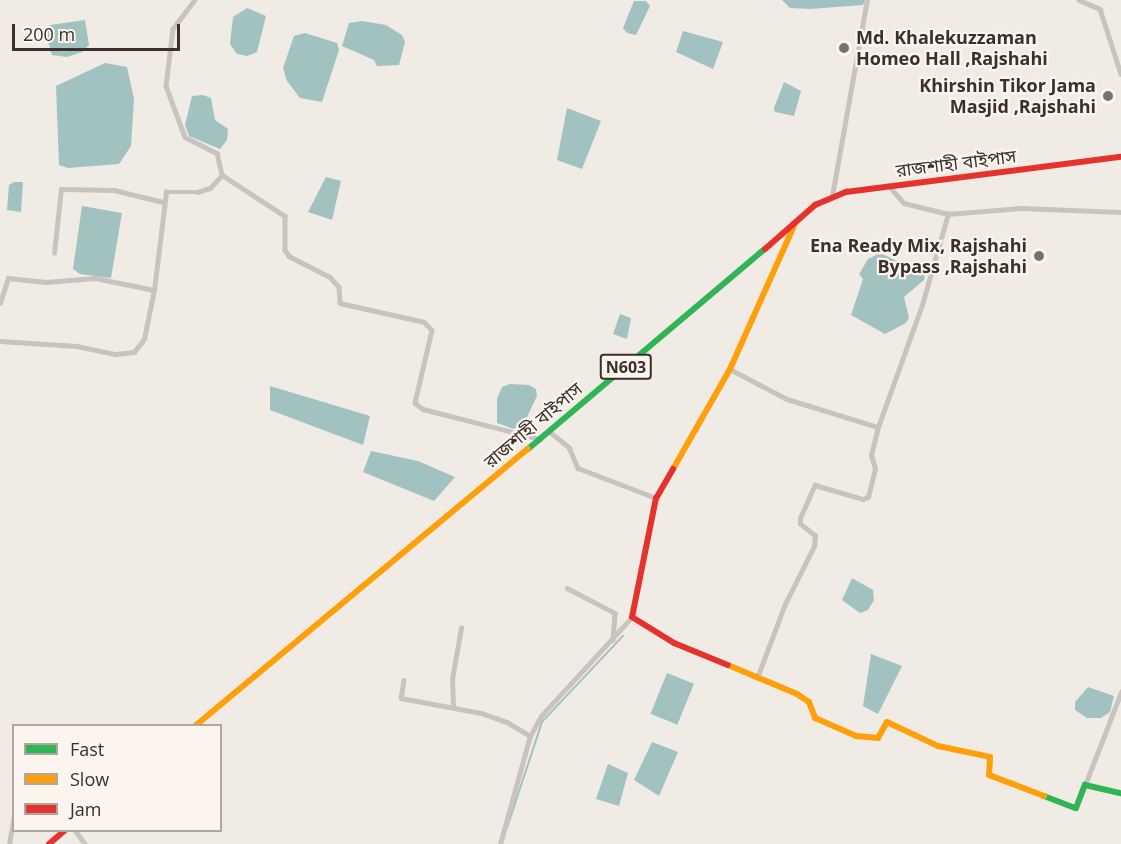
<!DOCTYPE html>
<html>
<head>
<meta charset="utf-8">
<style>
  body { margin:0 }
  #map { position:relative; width:1121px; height:844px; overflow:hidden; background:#f0ebe5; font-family:"Open Sans","Noto Sans Bengali",sans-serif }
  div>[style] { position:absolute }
  .water>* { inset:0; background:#a1c2c1; transform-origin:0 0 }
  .stream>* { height:1.5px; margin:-0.75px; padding:0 0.75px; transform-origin:0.75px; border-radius:0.75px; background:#a1c2c1 }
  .street>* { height:4.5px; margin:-2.25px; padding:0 2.25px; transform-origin:2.25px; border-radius:2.25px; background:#c9c3be }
  .fast>* { height:6px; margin:-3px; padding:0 3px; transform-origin:3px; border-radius:3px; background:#30b455 }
  .slow>* { height:6px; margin:-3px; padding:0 3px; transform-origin:3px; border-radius:3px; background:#ff9f0a }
  .jam>* { height:6px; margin:-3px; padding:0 3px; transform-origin:3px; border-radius:3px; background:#e5322d }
  .dots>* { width:16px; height:16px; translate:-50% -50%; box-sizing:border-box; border:3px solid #fbf5ee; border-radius:50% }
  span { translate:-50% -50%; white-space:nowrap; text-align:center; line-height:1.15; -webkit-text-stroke:4.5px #fbf5ee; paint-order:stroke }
  .shield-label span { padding:2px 4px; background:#fbf5ee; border:2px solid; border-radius:4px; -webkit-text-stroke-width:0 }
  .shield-label { font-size:16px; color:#3b302b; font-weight:700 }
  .poi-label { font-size:18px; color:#3b302b; font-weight:700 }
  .left { translate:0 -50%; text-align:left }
  .right { translate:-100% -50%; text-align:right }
  .street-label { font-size:18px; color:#3b302b }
  .legend { position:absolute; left:12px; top:724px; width:210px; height:108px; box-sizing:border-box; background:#fbf5ee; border:2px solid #aea6a0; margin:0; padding:8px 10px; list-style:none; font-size:18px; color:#3b302b }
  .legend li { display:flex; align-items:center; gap:12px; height:30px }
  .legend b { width:30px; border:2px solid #aea6a0 }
  .scale { position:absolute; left:12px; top:24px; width:168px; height:27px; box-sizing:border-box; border:3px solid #3b302b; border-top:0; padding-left:8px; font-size:18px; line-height:21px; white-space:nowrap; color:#3b302b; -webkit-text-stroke:4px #fbf5ee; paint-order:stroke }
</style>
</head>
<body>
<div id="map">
  <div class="water">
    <div style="clip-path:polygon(782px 0,865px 0,863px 5px,810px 9px,790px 8px)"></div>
    <div style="clip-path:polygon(634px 1px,646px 1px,650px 6px,636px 35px,627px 33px,623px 28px)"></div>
    <div style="clip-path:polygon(247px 8px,266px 16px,257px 52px,247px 56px,237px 54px,230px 44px,233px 17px)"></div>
    <div style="clip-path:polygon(85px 20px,89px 45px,82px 52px,67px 57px,52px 55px,46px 34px,50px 25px)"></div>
    <div style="clip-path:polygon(362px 21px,386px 25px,402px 35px,405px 42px,399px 65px,377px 66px,374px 60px,342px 46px,349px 23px)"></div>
    <div style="clip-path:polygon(683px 31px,723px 42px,713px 69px,676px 52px)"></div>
    <div style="clip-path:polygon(305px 33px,337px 43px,339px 50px,322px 102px,300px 98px,287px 81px,283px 68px,294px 36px)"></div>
    <div style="clip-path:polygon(105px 63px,127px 67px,134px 99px,131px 146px,119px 164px,68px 168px,59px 165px,56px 86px)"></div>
    <div style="clip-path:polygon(784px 82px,801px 91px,794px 116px,775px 112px,774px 108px)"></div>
    <div style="clip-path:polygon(203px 95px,211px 98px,215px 120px,228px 129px,227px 140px,220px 149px,189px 136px,185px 125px,192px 96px)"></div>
    <div style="clip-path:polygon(567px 108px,601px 121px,582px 169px,557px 160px)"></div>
    <div style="clip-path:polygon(326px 177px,341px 181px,332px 220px,308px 212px)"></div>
    <div style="clip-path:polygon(14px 182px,23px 182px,21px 212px,7px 210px,9px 185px)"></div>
    <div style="clip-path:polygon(82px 206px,122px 213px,111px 278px,80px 274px,73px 269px)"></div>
    <div style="clip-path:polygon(880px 253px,925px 274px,924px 280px,904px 297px,909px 318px,906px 323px,885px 334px,851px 315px,863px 279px,859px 274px,868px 259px)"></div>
    <div style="clip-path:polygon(620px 314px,631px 318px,627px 339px,613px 334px)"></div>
    <div style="clip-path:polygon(510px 384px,529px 385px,536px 389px,537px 396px,527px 417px,514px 429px,497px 423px,497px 399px,502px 387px)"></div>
    <div style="clip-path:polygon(270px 386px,370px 416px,363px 445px,270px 410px)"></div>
    <div style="clip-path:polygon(371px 451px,418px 461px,455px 477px,434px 501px,363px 472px)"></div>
    <div style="clip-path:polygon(852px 578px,873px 590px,874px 600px,868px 610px,860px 613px,842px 600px)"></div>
    <div style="clip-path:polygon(871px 654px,902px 666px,878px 714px,863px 706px)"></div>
    <div style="left:667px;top:673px;width:29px;height:44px;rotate:22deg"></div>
    <div style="clip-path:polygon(1088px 687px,1114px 696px,1110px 712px,1101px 718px,1087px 718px,1075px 710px,1075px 702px)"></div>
    <div style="clip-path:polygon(652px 742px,678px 752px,659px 796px,634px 780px)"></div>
    <div style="clip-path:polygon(608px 764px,628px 773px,619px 806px,596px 799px)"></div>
  </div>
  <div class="stream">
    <div style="left:507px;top:828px;width:112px;rotate:-71.7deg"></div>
    <div style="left:542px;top:722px;width:118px;rotate:-46.7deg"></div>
  </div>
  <div class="street">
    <div style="left:195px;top:0;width:36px;rotate:127deg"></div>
    <div style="left:173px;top:29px;width:57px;rotate:97deg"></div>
    <div style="left:166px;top:86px;width:54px;rotate:69.6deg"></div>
    <div style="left:185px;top:137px;width:36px;rotate:27deg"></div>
    <div style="left:217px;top:153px;width:23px;rotate:77deg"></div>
    <div style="left:222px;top:175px;width:75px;rotate:33.1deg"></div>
    <div style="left:285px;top:216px;width:34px;rotate:90deg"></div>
    <div style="left:285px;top:250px;width:7px;rotate:56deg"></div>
    <div style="left:289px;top:256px;width:46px;rotate:27.1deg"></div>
    <div style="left:330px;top:277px;width:13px;rotate:48deg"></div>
    <div style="left:339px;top:287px;width:16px;rotate:86deg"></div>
    <div style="left:340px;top:303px;width:86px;rotate:12.7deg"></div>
    <div style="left:424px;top:322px;width:11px;rotate:45deg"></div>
    <div style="left:432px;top:330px;width:75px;rotate:103.1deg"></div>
    <div style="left:415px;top:403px;width:10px;rotate:37deg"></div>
    <div style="left:423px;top:409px;width:121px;rotate:14.4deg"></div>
    <div style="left:1079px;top:0;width:23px;rotate:23deg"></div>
    <div style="left:1100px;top:9px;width:68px;rotate:72.1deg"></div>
    <div style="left:890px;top:187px;width:21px;rotate:49deg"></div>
    <div style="left:904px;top:203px;width:45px;rotate:14deg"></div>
    <div style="left:948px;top:214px;width:73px;rotate:-4.7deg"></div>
    <div style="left:1021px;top:208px;width:100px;rotate:2.3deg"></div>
    <div style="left:832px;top:196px;width:199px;rotate:-79.9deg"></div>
    <div style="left:54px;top:253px;width:64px;rotate:-83.8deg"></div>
    <div style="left:61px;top:189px;width:53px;rotate:1.1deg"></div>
    <div style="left:114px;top:190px;width:50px;rotate:13.8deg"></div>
    <div style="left:0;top:303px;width:26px;rotate:-72deg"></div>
    <div style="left:8px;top:278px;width:38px;rotate:6deg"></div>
    <div style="left:46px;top:282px;width:49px;rotate:-4.7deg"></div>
    <div style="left:95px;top:278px;width:60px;rotate:11.5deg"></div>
    <div style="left:0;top:341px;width:77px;rotate:3.7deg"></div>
    <div style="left:77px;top:346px;width:40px;rotate:12deg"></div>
    <div style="left:116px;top:354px;width:18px;rotate:-6deg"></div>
    <div style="left:134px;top:352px;width:16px;rotate:-52deg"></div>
    <div style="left:144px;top:339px;width:50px;rotate:-78.5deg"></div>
    <div style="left:154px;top:290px;width:99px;rotate:-83deg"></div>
    <div style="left:166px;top:192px;width:31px"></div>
    <div style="left:197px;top:192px;width:14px;rotate:-17deg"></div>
    <div style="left:210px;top:188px;width:18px;rotate:-47deg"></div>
    <div style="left:730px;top:369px;width:64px;rotate:27.8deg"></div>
    <div style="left:787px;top:399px;width:95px;rotate:17.1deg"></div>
    <div style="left:549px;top:431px;width:26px;rotate:39deg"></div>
    <div style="left:569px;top:447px;width:23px;rotate:67deg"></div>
    <div style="left:578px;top:468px;width:84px;rotate:21deg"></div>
    <div style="left:567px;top:588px;width:54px;rotate:27.5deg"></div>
    <div style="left:615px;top:613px;width:27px;rotate:94deg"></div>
    <div style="left:757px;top:678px;width:79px;rotate:-69.3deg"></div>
    <div style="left:785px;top:604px;width:65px;rotate:-63.4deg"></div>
    <div style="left:814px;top:546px;width:10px;rotate:-84deg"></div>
    <div style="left:815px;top:536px;width:19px;rotate:-141deg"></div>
    <div style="left:800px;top:524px;width:6px;rotate:-90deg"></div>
    <div style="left:800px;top:518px;width:36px;rotate:-66deg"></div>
    <div style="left:815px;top:485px;width:50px;rotate:16.3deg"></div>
    <div style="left:863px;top:499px;width:5px;rotate:-22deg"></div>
    <div style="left:868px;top:497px;width:29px;rotate:-76deg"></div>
    <div style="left:875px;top:469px;width:15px;rotate:-106deg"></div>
    <div style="left:871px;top:455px;width:29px;rotate:-76deg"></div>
    <div style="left:878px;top:427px;width:130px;rotate:-70.2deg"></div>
    <div style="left:922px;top:305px;width:95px;rotate:-74.1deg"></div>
    <div style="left:404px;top:680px;width:18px;rotate:99deg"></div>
    <div style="left:401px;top:698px;width:81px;rotate:10.6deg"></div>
    <div style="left:481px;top:713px;width:28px;rotate:19deg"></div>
    <div style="left:507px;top:722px;width:27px;rotate:31deg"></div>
    <div style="left:453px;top:706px;width:27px;rotate:-92deg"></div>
    <div style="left:452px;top:679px;width:52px;rotate:-80deg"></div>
    <div style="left:1085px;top:785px;width:100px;rotate:-68.8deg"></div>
    <div style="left:75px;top:830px;width:17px;rotate:54deg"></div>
    <div style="left:9px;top:844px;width:28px;rotate:-80deg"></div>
    <div style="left:500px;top:844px;width:112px;rotate:-74.5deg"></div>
    <div style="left:530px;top:736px;width:23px;rotate:-61deg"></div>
    <div style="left:541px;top:716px;width:134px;rotate:-47.4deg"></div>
  </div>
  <div class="fast">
    <div style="left:528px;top:449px;width:310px;rotate:-40.2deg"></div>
    <div style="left:1044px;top:796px;width:34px;rotate:21deg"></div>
    <div style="left:1076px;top:808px;width:25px;rotate:-69deg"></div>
    <div style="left:1085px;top:785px;width:37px;rotate:13deg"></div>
  </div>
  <div class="slow">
    <div style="left:673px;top:469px;width:115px;rotate:-60.3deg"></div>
    <div style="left:730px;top:369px;width:159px;rotate:-65.9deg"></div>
    <div style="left:728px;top:665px;width:75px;rotate:22.8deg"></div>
    <div style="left:797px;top:694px;width:14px;rotate:34deg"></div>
    <div style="left:809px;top:702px;width:17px;rotate:69deg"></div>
    <div style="left:815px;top:718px;width:45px;rotate:23.7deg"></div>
    <div style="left:856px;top:736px;width:22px;rotate:5deg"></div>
    <div style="left:878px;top:738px;width:18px;rotate:-61deg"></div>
    <div style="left:887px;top:722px;width:56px;rotate:25.2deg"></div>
    <div style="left:938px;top:746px;width:53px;rotate:11.9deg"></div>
    <div style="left:990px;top:757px;width:18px;rotate:93deg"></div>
    <div style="left:989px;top:775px;width:59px;rotate:20.9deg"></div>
    <div style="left:195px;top:726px;width:433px;rotate:-39.8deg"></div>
  </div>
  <div class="jam">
    <div style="left:765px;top:249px;width:67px;rotate:-41.3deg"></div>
    <div style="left:815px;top:205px;width:34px;rotate:-23deg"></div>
    <div style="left:846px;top:192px;width:277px;rotate:-7.3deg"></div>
    <div style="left:673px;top:469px;width:34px;rotate:120deg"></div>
    <div style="left:656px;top:498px;width:121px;rotate:101.4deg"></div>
    <div style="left:632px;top:617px;width:49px;rotate:31.8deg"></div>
    <div style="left:674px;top:643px;width:58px;rotate:22.2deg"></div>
    <div style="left:49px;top:844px;width:21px;rotate:-41deg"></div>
  </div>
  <div class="dots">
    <div style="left:844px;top:48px;background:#7a716c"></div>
    <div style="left:1108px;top:96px;background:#7a716c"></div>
    <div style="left:1039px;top:256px;background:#7a716c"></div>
  </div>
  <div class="shield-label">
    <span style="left:626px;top:367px">N603</span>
  </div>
  <div class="poi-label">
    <span class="left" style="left:856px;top:48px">Md. Khalekuzzaman<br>Homeo Hall ,Rajshahi</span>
    <span class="right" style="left:1096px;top:96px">Khirshin Tikor Jama<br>Masjid ,Rajshahi</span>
    <span class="right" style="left:1027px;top:256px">Ena Ready Mix, Rajshahi<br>Bypass ,Rajshahi</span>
  </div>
  <div class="street-label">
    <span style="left:956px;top:163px;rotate:-7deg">রাজশাহী বাইপাস</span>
    <span style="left:533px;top:425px;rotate:-40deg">রাজশাহী বাইপাস</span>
  </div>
  <ul class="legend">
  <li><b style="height:8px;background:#30b455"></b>Fast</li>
  <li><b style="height:8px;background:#ff9f0a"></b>Slow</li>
  <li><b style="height:8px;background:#e5322d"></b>Jam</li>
  </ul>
  <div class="scale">200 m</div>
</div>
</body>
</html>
